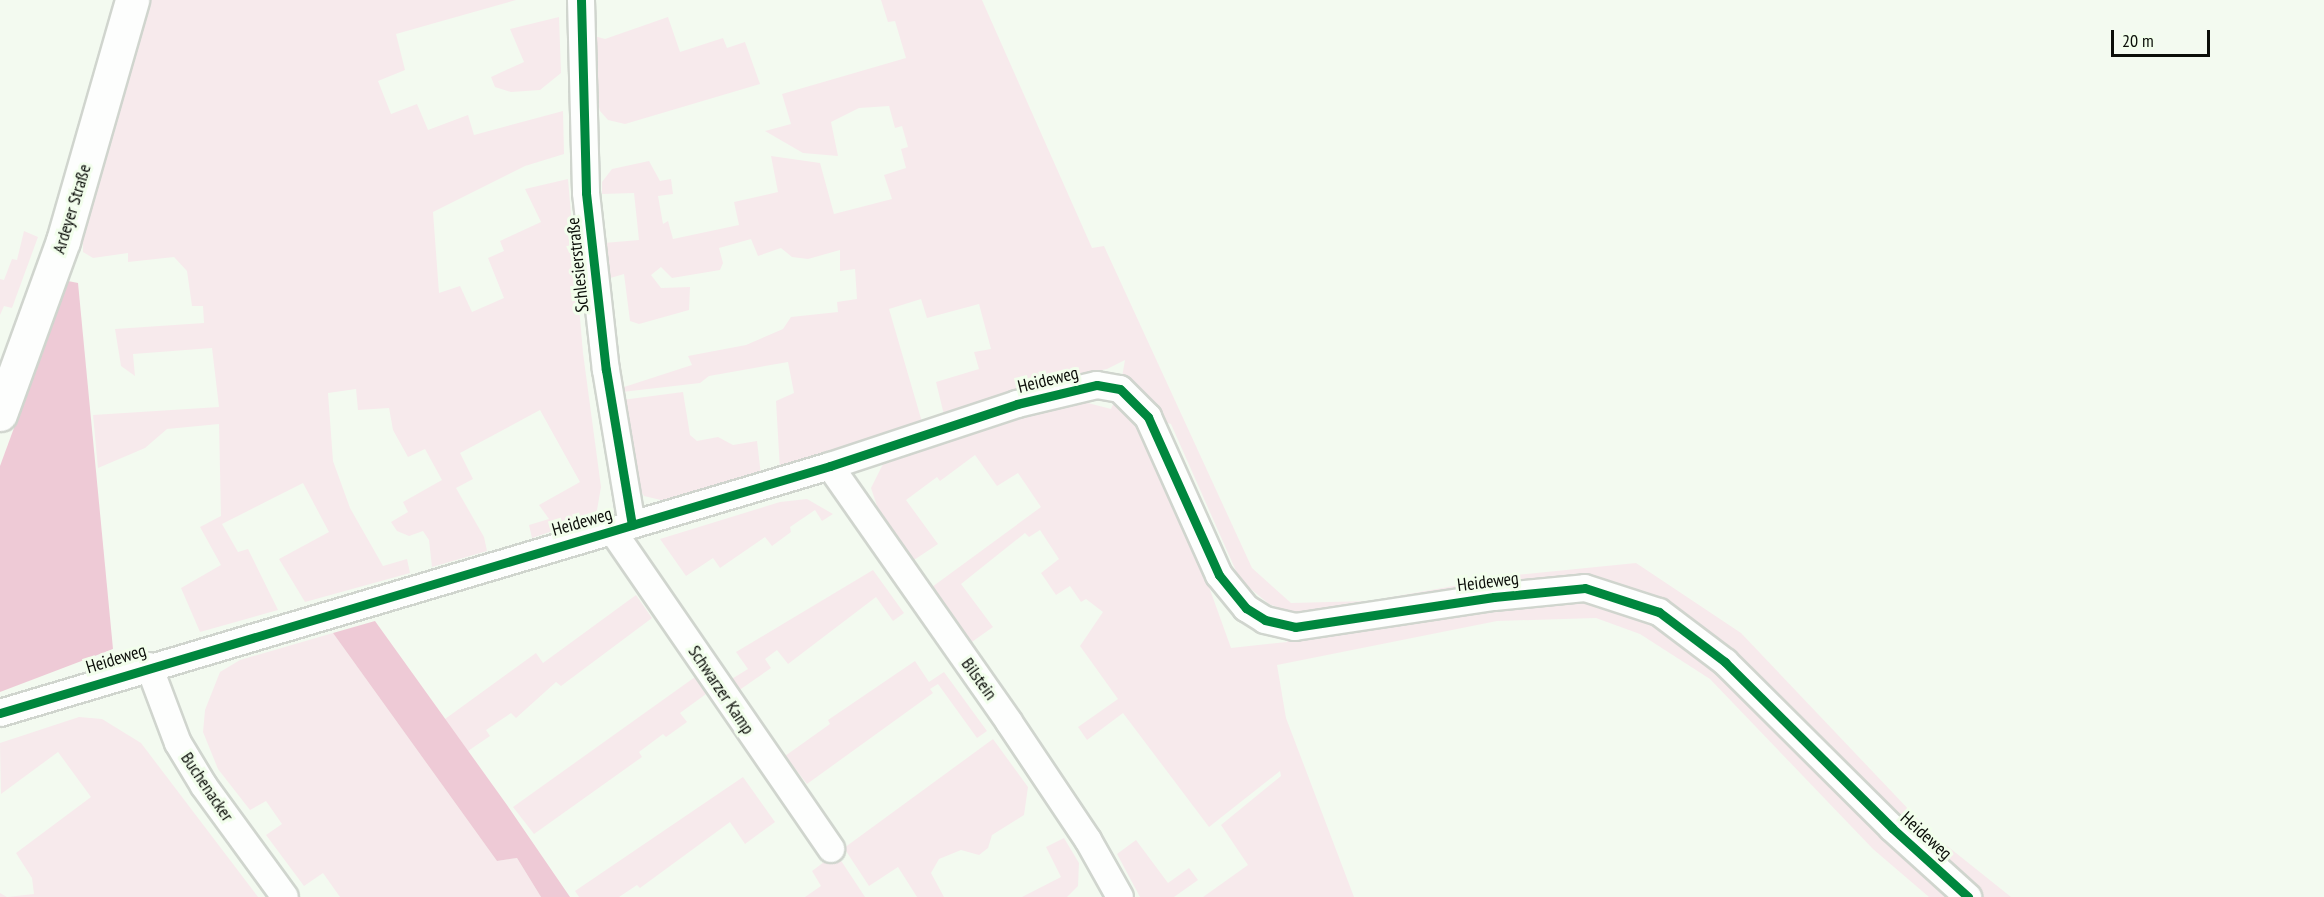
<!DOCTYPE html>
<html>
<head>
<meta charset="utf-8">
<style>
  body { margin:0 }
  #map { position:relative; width:2324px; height:897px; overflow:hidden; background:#f3faf0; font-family:"PT Sans Narrow",sans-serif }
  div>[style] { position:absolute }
  .green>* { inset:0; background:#f7eaec }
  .forest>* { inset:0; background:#eecad6 }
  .roads { filter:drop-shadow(2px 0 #d0d5ce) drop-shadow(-2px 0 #d0d5ce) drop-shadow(0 2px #d0d5ce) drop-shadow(0 -2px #d0d5ce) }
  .minor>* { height:26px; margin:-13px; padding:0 13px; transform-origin:13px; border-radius:13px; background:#fdfefd }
  .secondary>* { height:33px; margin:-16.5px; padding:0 16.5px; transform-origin:16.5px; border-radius:16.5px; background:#fdfefd }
  .cycleway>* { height:9px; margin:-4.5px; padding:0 4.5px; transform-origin:4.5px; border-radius:4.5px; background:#00873e }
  span { translate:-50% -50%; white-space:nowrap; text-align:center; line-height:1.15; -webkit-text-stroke:6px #f2feec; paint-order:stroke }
  .street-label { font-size:18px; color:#0a0d08 }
  .scale { position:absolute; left:2111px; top:30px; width:99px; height:27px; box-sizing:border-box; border:3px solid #0a0d08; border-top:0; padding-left:8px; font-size:18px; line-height:21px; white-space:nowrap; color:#0a0d08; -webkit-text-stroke:4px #f2feec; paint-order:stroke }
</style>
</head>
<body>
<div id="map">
  <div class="green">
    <div style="clip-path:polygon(148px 0,516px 0,396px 34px,405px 70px,378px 81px,391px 114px,417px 104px,428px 130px,468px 115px,474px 135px,563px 111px,564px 154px,525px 166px,433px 212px,439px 293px,460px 286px,472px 312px,504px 298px,488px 258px,504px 251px,500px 241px,541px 222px,525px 189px,568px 179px,583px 353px,601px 487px,597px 510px,591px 518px,532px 538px,529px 525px,549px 519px,539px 505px,580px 482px,540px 410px,460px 453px,473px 479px,456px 488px,484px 537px,487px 551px,432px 567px,429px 540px,423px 531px,409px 536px,397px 531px,391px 522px,408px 512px,403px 502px,442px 480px,425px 449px,408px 457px,393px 430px,389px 408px,358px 410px,356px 389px,328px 393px,333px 461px,350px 508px,383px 566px,407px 559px,410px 573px,305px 602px,279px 559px,329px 532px,303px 483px,222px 524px,238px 552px,248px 549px,278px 610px,200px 632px,181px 588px,221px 565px,200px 527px,221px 516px,219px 424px,167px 429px,145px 448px,98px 468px,93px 415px,219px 407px,212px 348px,133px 354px,135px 376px,121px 366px,115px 329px,204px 323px,203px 306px,192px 306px,187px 271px,174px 257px,128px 262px,128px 253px,93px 258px,83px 252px,83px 240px)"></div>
    <div style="clip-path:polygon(evenodd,881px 0,982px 0,1092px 248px,1104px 246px,1252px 568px,1291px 603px,1369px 601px,1516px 575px,1636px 563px,1741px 633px,1931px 833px,2011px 897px,1929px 897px,1873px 849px,1710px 679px,1640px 634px,1596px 618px,1497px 621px,1277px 665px,1286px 718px,1354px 897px,1203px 897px,1248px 865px,1221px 825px,1281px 776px,1280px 771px,1209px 827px,1123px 713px,1087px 740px,1078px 727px,1118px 699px,1080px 646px,1103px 612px,1086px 599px,1081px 602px,1070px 586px,1056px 595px,1041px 573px,1059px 559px,1040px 530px,1029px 537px,1025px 533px,961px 584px,993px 627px,969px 644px,932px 587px,1041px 507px,1018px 473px,997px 486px,975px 455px,940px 481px,937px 477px,906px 500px,938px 544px,911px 562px,877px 506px,871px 488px,884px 462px,906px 450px,1056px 404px,1084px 402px,1111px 409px,1120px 389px,1125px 360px,1107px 369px,1075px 375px,944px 415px,936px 382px,979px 369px,974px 352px,991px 349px,979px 304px,927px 318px,921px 299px,889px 309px,922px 422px,780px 470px,776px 401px,794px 393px,788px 362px,709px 376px,700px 383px,622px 392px,621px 388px,692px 365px,688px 356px,746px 345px,783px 329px,791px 317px,838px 312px,837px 302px,857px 299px,855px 269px,840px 271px,840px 250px,808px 259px,792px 257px,781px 248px,758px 256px,751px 239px,719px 248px,723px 263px,720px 270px,672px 278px,661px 267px,651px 275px,661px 288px,690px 287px,689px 310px,639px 324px,630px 321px,624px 274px,607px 279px,604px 243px,639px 240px,634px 193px,602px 194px,602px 182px,612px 169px,649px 161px,660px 181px,671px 179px,673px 194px,658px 196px,663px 224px,668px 221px,673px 239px,739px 225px,734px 202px,778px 192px,771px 156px,820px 163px,834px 214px,892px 199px,884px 175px,906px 168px,901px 149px,908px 147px,902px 126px,895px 128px,889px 106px,859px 108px,831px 122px,838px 156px,803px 153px,765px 131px,791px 124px,782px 94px,906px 58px,895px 21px,888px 22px,881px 0,1148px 417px,1171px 424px,1240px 580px,1269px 604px,1290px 612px,1287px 642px,1231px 648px,1148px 417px)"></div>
    <div style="clip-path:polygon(559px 17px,561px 73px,540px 90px,511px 92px,495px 87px,491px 77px,524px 62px,510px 29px)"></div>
    <div style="clip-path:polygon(668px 17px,680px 52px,723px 38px,727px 48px,745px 42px,760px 84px,625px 124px,608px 120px,600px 111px,595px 93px,594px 36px,605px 39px)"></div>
    <div style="clip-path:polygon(24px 231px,38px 237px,12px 308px,4px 306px,0 315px,0 279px,4px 280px,12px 259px,17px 260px)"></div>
    <div style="clip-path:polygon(683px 392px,690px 435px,697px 441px,718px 437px,733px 445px,757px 441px,761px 475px,665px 501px,644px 496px,639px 488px,622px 400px)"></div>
    <div style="clip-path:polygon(807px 499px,833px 514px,822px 521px,815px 510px,790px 527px,791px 532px,772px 546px,765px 537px,720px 568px,713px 558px,686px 576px,660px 539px,780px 502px)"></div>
    <div style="clip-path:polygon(873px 570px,904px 613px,893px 621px,876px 597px,788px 664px,777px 650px,765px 659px,771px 668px,738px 691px,730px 680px,748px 669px,736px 652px)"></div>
    <div style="clip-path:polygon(636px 595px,652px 618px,561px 686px,556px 682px,516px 718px,511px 713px,486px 730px,490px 736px,468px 751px,445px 719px,536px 653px,543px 663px)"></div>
    <div style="clip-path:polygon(333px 633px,497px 861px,517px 858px,541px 897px,340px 897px,323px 873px,304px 886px,266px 835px,282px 824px,266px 801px,250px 810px,218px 769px,203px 732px,205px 710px,220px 672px,240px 660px)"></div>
    <div style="clip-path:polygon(915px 661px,929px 682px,944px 672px,987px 731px,977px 738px,938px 684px,930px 689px,933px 693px,807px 784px,785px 756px,830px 724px,828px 720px)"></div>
    <div style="clip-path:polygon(695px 677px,706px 694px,680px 713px,687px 722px,666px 737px,663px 734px,639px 752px,642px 757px,534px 834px,513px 807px)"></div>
    <div style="clip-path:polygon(79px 717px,102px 719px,141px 743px,258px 897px,0 897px,0 893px,7px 897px,34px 894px,32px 878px,16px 853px,91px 797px,58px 752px,1px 794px,0 743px)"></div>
    <div style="clip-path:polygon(993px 739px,1028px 787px,1024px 815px,992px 835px,988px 848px,979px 855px,961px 850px,939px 859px,931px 873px,944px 897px,917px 897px,898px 867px,869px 886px,844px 848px)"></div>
    <div style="clip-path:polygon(743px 777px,775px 822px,745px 844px,730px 822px,640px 888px,637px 885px,619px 897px,579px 897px,575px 891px)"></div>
    <div style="clip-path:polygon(1064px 838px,1079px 863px,1078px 886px,1067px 897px,1022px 897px,1061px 877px,1046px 847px)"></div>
    <div style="clip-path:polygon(1136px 840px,1168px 883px,1189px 868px,1198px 880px,1174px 897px,1140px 897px,1117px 854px)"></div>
    <div style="clip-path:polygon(836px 853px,865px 897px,805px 897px,821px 886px,812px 871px)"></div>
  </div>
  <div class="forest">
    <div style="clip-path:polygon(68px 281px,78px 283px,113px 649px,0 692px,0 466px)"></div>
    <div style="clip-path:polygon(375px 621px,507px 805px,570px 897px,541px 897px,517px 858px,497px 861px,333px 633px)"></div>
  </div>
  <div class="roads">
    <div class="minor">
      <div style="left:581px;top:0;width:193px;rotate:88.5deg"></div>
      <div style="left:586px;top:193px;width:178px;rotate:83.6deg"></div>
      <div style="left:606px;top:370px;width:157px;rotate:80.5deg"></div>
      <div style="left:830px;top:466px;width:312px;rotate:55deg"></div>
      <div style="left:1009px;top:722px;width:142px;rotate:56.2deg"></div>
      <div style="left:1088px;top:840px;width:65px;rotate:60.7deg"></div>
      <div style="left:612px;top:530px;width:387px;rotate:55.5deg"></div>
      <div style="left:149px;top:666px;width:82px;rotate:69.4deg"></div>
      <div style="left:178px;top:743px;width:50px;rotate:58.8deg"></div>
      <div style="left:204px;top:786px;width:137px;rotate:53.9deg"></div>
      <div style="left:0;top:713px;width:866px;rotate:-16.57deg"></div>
      <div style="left:830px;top:466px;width:197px;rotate:-18.3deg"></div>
      <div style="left:1017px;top:404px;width:82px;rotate:-13.4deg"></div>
      <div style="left:1097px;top:385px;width:23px;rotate:10deg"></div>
      <div style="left:1120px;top:389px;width:40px;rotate:45deg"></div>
      <div style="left:1148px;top:417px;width:173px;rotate:65.8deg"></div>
      <div style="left:1219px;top:575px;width:43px;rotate:50.7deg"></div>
      <div style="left:1246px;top:608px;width:22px;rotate:32deg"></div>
      <div style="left:1265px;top:620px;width:31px;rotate:13deg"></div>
      <div style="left:1295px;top:627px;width:201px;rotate:-8.6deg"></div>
      <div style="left:1494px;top:597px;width:91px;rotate:-5.6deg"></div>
      <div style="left:1585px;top:588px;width:78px;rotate:18deg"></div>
      <div style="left:1659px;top:612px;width:83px;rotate:37.1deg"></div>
      <div style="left:1725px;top:662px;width:235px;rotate:44.8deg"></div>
      <div style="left:1892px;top:828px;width:103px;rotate:42.2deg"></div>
    </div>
    <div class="secondary">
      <div style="left:0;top:414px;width:184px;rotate:-70deg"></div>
      <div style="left:63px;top:241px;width:251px;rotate:-74deg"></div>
    </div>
  </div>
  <div class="cycleway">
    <div style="left:581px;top:0;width:193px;rotate:88.5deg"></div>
    <div style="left:586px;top:193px;width:178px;rotate:83.6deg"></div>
    <div style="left:606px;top:370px;width:157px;rotate:80.5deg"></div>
    <div style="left:0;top:713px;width:866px;rotate:-16.57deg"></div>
    <div style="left:830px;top:466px;width:197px;rotate:-18.3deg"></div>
    <div style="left:1017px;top:404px;width:82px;rotate:-13.4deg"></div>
    <div style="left:1097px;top:385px;width:23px;rotate:10deg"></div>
    <div style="left:1120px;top:389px;width:40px;rotate:45deg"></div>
    <div style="left:1148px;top:417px;width:173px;rotate:65.8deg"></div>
    <div style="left:1219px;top:575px;width:43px;rotate:50.7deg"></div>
    <div style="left:1246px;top:608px;width:22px;rotate:32deg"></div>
    <div style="left:1265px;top:620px;width:31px;rotate:13deg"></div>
    <div style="left:1295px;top:627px;width:201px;rotate:-8.6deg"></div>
    <div style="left:1494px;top:597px;width:91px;rotate:-5.6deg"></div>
    <div style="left:1585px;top:588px;width:78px;rotate:18deg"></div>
    <div style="left:1659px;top:612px;width:83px;rotate:37.1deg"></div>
    <div style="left:1725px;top:662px;width:235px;rotate:44.8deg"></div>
    <div style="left:1892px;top:828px;width:103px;rotate:42.2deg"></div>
  </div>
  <div class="street-label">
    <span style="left:72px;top:209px;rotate:-73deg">Ardeyer Straße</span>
    <span style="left:578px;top:265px;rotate:-96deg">Schlesierstraße</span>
    <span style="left:1048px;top:380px;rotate:-14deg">Heideweg</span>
    <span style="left:582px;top:522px;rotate:-16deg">Heideweg</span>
    <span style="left:1488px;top:582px;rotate:-7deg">Heideweg</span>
    <span style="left:116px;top:659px;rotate:-17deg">Heideweg</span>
    <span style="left:979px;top:679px;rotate:54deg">Bilstein</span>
    <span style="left:721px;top:690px;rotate:56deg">Schwarzer Kamp</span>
    <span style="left:207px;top:787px;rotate:56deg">Buchenacker</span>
    <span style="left:1926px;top:836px;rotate:42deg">Heideweg</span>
  </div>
  <div class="scale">20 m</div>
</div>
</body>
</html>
